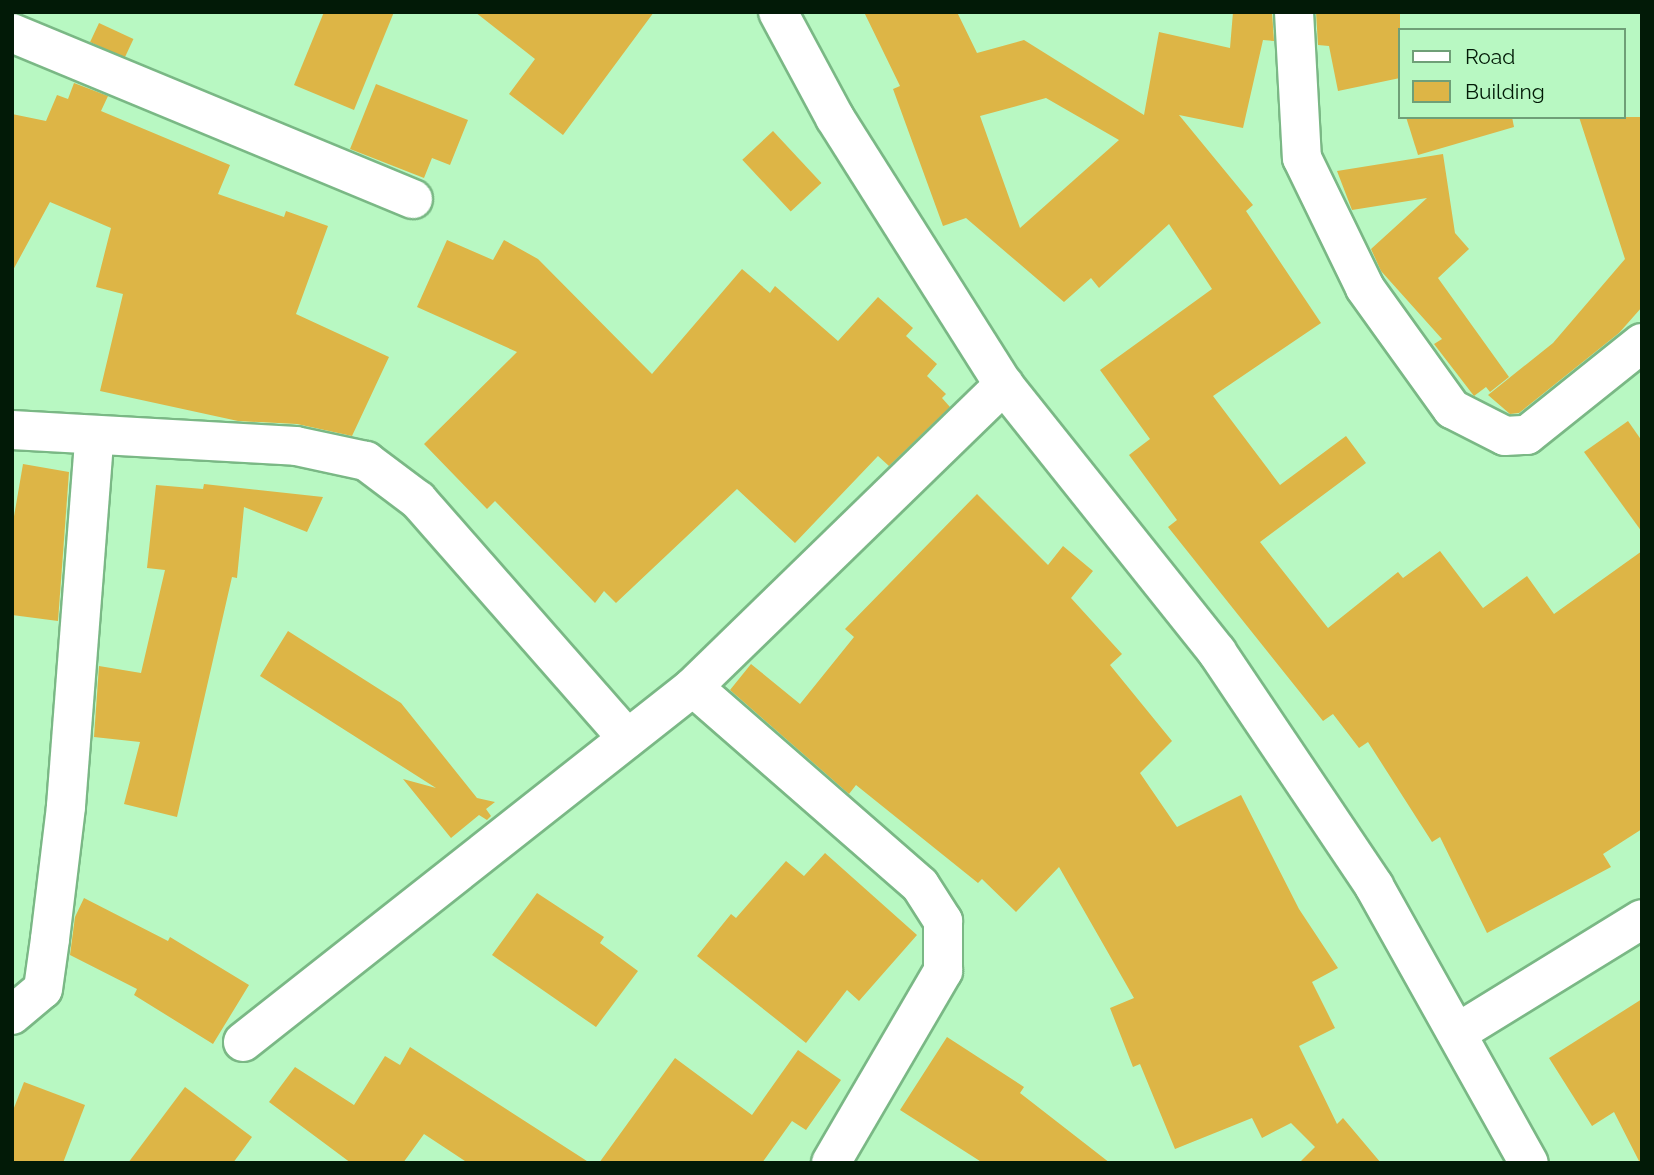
<!DOCTYPE html>
<html>
<head>
<meta charset="utf-8">
<style>
  body { margin:0 }
  #map { position:relative; width:1654px; height:1175px; overflow:hidden; background:#b8f8c2; font-family:Raleway,sans-serif }
  div>[style] { position:absolute }
  .building>* { inset:0; background:#ddb546; transform-origin:0 0 }
  .roads { filter:drop-shadow(2px 0 #7ab885) drop-shadow(-2px 0 #7ab885) drop-shadow(0 2px #7ab885) drop-shadow(0 -2px #7ab885) }
  .minor>* { height:38px; margin:-19px; padding:0 19px; transform-origin:19px; border-radius:19px; background:#fff }
  span { translate:-50% -50%; white-space:nowrap; text-align:center; line-height:1.15; -webkit-text-stroke:6px #b8f8c2; paint-order:stroke }
  .frame { position:absolute; inset:0; border:14px solid #021a07; pointer-events:none }
  .legend { position:absolute; left:1398px; top:28px; width:228px; height:91px; box-sizing:border-box; background:#b8f8c2; border:2px solid #6f9f77; margin:0; padding:9px 12px; list-style:none; font-size:21px; color:#021a07 }
  .legend li { display:flex; align-items:center; gap:14px; height:35px }
  .legend b { width:35px; border:2px solid #6f9f77 }
</style>
</head>
<body>
<div id="map">
  <div class="building">
    <div style="clip-path:polygon(324px 12px,394px 12px,354px 110px,294px 85px)"></div>
    <div style="clip-path:polygon(475px 12px,654px 12px,563px 135px,509px 94px,535px 59px)"></div>
    <div style="clip-path:polygon(evenodd,864px 12px,957px 12px,977px 53px,1024px 40px,1144px 115px,1159px 32px,1230px 48px,1233px 12px,1272px 12px,1274px 41px,1263px 40px,1243px 128px,1179px 115px,1253px 205px,1246px 211px,1321px 323px,1213px 396px,1280px 485px,1346px 436px,1366px 463px,1260px 542px,1328px 628px,1398px 572px,1403px 578px,1440px 551px,1483px 608px,1527px 576px,1554px 614px,1642px 551px,1642px 829px,1603px 854px,1611px 867px,1487px 933px,1440px 837px,1432px 842px,1368px 742px,1359px 748px,1333px 714px,1323px 721px,1168px 527px,1177px 520px,1129px 455px,1150px 439px,1100px 370px,1212px 289px,1169px 224px,1099px 288px,1091px 278px,1064px 302px,966px 218px,943px 226px,893px 89px,900px 86px,864px 12px,1046px 98px,1119px 140px,1020px 228px,980px 116px,1046px 98px)"></div>
    <div style="clip-path:polygon(1316px 12px,1400px 12px,1400px 78px,1338px 91px,1329px 46px,1318px 45px)"></div>
    <div style="left:99px;top:23px;width:38px;height:21px;rotate:25deg"></div>
    <div style="clip-path:polygon(74px 83px,108px 96px,101px 111px,230px 165px,218px 194px,284px 217px,286px 211px,328px 226px,296px 314px,389px 357px,352px 436px,297px 424px,238px 421px,100px 391px,123px 294px,96px 287px,111px 228px,50px 202px,12px 272px,12px 114px,46px 121px,57px 95px,68px 99px)"></div>
    <div style="clip-path:polygon(376px 84px,468px 120px,450px 165px,432px 158px,424px 178px,350px 149px)"></div>
    <div style="clip-path:polygon(1406px 117px,1512px 117px,1514px 127px,1418px 155px)"></div>
    <div style="clip-path:polygon(1579px 117px,1642px 117px,1642px 307px,1619px 333px,1519px 413px,1510px 414px,1488px 395px,1553px 343px,1625px 259px)"></div>
    <div style="left:773px;top:131px;width:71px;height:42px;rotate:47deg"></div>
    <div style="clip-path:polygon(1443px 154px,1455px 233px,1469px 249px,1438px 278px,1509px 377px,1490px 392px,1486px 387px,1474px 396px,1434px 344px,1442px 339px,1381px 271px,1371px 249px,1427px 198px,1352px 210px,1337px 171px)"></div>
    <div style="clip-path:polygon(447px 240px,493px 260px,504px 240px,538px 259px,652px 374px,742px 269px,770px 293px,775px 286px,838px 341px,878px 297px,913px 328px,906px 336px,937px 364px,927px 376px,946px 394px,942px 398px,950px 407px,889px 466px,878px 456px,795px 543px,737px 489px,616px 603px,604px 591px,595px 603px,495px 501px,487px 509px,424px 444px,517px 352px,417px 307px)"></div>
    <div style="clip-path:polygon(1628px 421px,1642px 441px,1642px 532px,1584px 452px)"></div>
    <div style="clip-path:polygon(23px 464px,69px 472px,58px 621px,12px 615px,12px 528px)"></div>
    <div style="clip-path:polygon(204px 484px,323px 497px,307px 532px,244px 507px,237px 578px,232px 577px,177px 817px,124px 804px,140px 742px,94px 737px,99px 666px,141px 673px,165px 570px,147px 568px,156px 485px,203px 489px)"></div>
    <div style="clip-path:polygon(977px 494px,1048px 565px,1063px 546px,1093px 571px,1071px 598px,1122px 654px,1110px 665px,1172px 741px,1140px 773px,1177px 827px,1241px 795px,1299px 909px,1338px 968px,1312px 982px,1335px 1028px,1299px 1046px,1337px 1124px,1343px 1118px,1381px 1163px,1299px 1163px,1315px 1147px,1291px 1123px,1262px 1138px,1252px 1118px,1175px 1149px,1140px 1064px,1133px 1067px,1110px 1008px,1134px 998px,1059px 867px,1016px 912px,982px 879px,978px 883px,856px 785px,849px 794px,730px 690px,751px 664px,800px 704px,854px 637px,845px 629px)"></div>
    <div style="clip-path:polygon(288px 631px,401px 703px,477px 798px,495px 802px,486px 809px,491px 816px,487px 820px,479px 815px,451px 838px,403px 779px,436px 788px,260px 676px)"></div>
    <div style="clip-path:polygon(825px 853px,917px 935px,859px 1001px,847px 990px,806px 1043px,697px 956px,731px 914px,736px 918px,786px 861px,804px 876px)"></div>
    <div style="clip-path:polygon(537px 893px,604px 937px,600px 943px,638px 971px,596px 1027px,492px 955px)"></div>
    <div style="clip-path:polygon(84px 898px,168px 941px,170px 937px,249px 985px,213px 1044px,134px 995px,137px 989px,70px 955px,75px 917px)"></div>
    <div style="clip-path:polygon(1642px 999px,1642px 1163px,1640px 1163px,1614px 1112px,1592px 1126px,1549px 1058px)"></div>
    <div style="clip-path:polygon(947px 1037px,1024px 1087px,1020px 1093px,1110px 1163px,983px 1163px,900px 1110px)"></div>
    <div style="clip-path:polygon(410px 1047px,590px 1163px,468px 1163px,424px 1134px,403px 1163px,351px 1163px,269px 1102px,295px 1067px,354px 1105px,385px 1056px,400px 1065px)"></div>
    <div style="clip-path:polygon(798px 1050px,841px 1080px,806px 1130px,792px 1121px,762px 1163px,599px 1163px,675px 1058px,752px 1115px)"></div>
    <div style="clip-path:polygon(24px 1082px,85px 1105px,63px 1163px,12px 1163px,12px 1113px)"></div>
    <div style="clip-path:polygon(185px 1087px,252px 1137px,233px 1163px,128px 1163px)"></div>
  </div>
  <div class="roads">
    <div class="minor">
      <div style="left:778px;top:12px;width:120px;rotate:61.7deg"></div>
      <div style="left:835px;top:118px;width:316px;rotate:57.7deg"></div>
      <div style="left:1004px;top:385px;width:342px;rotate:51.4deg"></div>
      <div style="left:1217px;top:652px;width:282px;rotate:56.1deg"></div>
      <div style="left:1374px;top:886px;width:317px;rotate:60.8deg"></div>
      <div style="left:1294px;top:12px;width:146px;rotate:86.9deg"></div>
      <div style="left:1302px;top:158px;width:144px;rotate:64.1deg"></div>
      <div style="left:1365px;top:288px;width:149px;rotate:54.3deg"></div>
      <div style="left:1452px;top:409px;width:59px;rotate:27deg"></div>
      <div style="left:1505px;top:436px;width:22px;rotate:-3deg"></div>
      <div style="left:1527px;top:435px;width:147px;rotate:-38.7deg"></div>
      <div style="left:12px;top:33px;width:434px;rotate:22.5deg"></div>
      <div style="left:12px;top:430px;width:284px;rotate:3.2deg"></div>
      <div style="left:296px;top:446px;width:72px;rotate:12.1deg"></div>
      <div style="left:366px;top:461px;width:65px;rotate:36.9deg"></div>
      <div style="left:418px;top:500px;width:317px;rotate:48.7deg"></div>
      <div style="left:693px;top:687px;width:301px;rotate:41.1deg"></div>
      <div style="left:920px;top:885px;width:43px;rotate:57.4deg"></div>
      <div style="left:943px;top:921px;width:50px;rotate:90deg"></div>
      <div style="left:943px;top:971px;width:222px;rotate:120.3deg"></div>
      <div style="left:12px;top:1015px;width:40px;rotate:-40deg"></div>
      <div style="left:43px;top:989px;width:50px;rotate:-82deg"></div>
      <div style="left:50px;top:939px;width:134px;rotate:-83.1deg"></div>
      <div style="left:66px;top:806px;width:369px;rotate:-85.6deg"></div>
      <div style="left:1457px;top:1033px;width:217px;rotate:-31.6deg"></div>
      <div style="left:243px;top:1042px;width:573px;rotate:-38.27deg"></div>
      <div style="left:693px;top:687px;width:434px;rotate:-44.2deg"></div>
    </div>
  </div>
  <div class="frame"></div>
  <ul class="legend">
  <li><b style="height:9px;background:#fff"></b>Road</li>
  <li><b style="height:19px;background:#ddb546"></b>Building</li>
  </ul>
</div>
</body>
</html>
